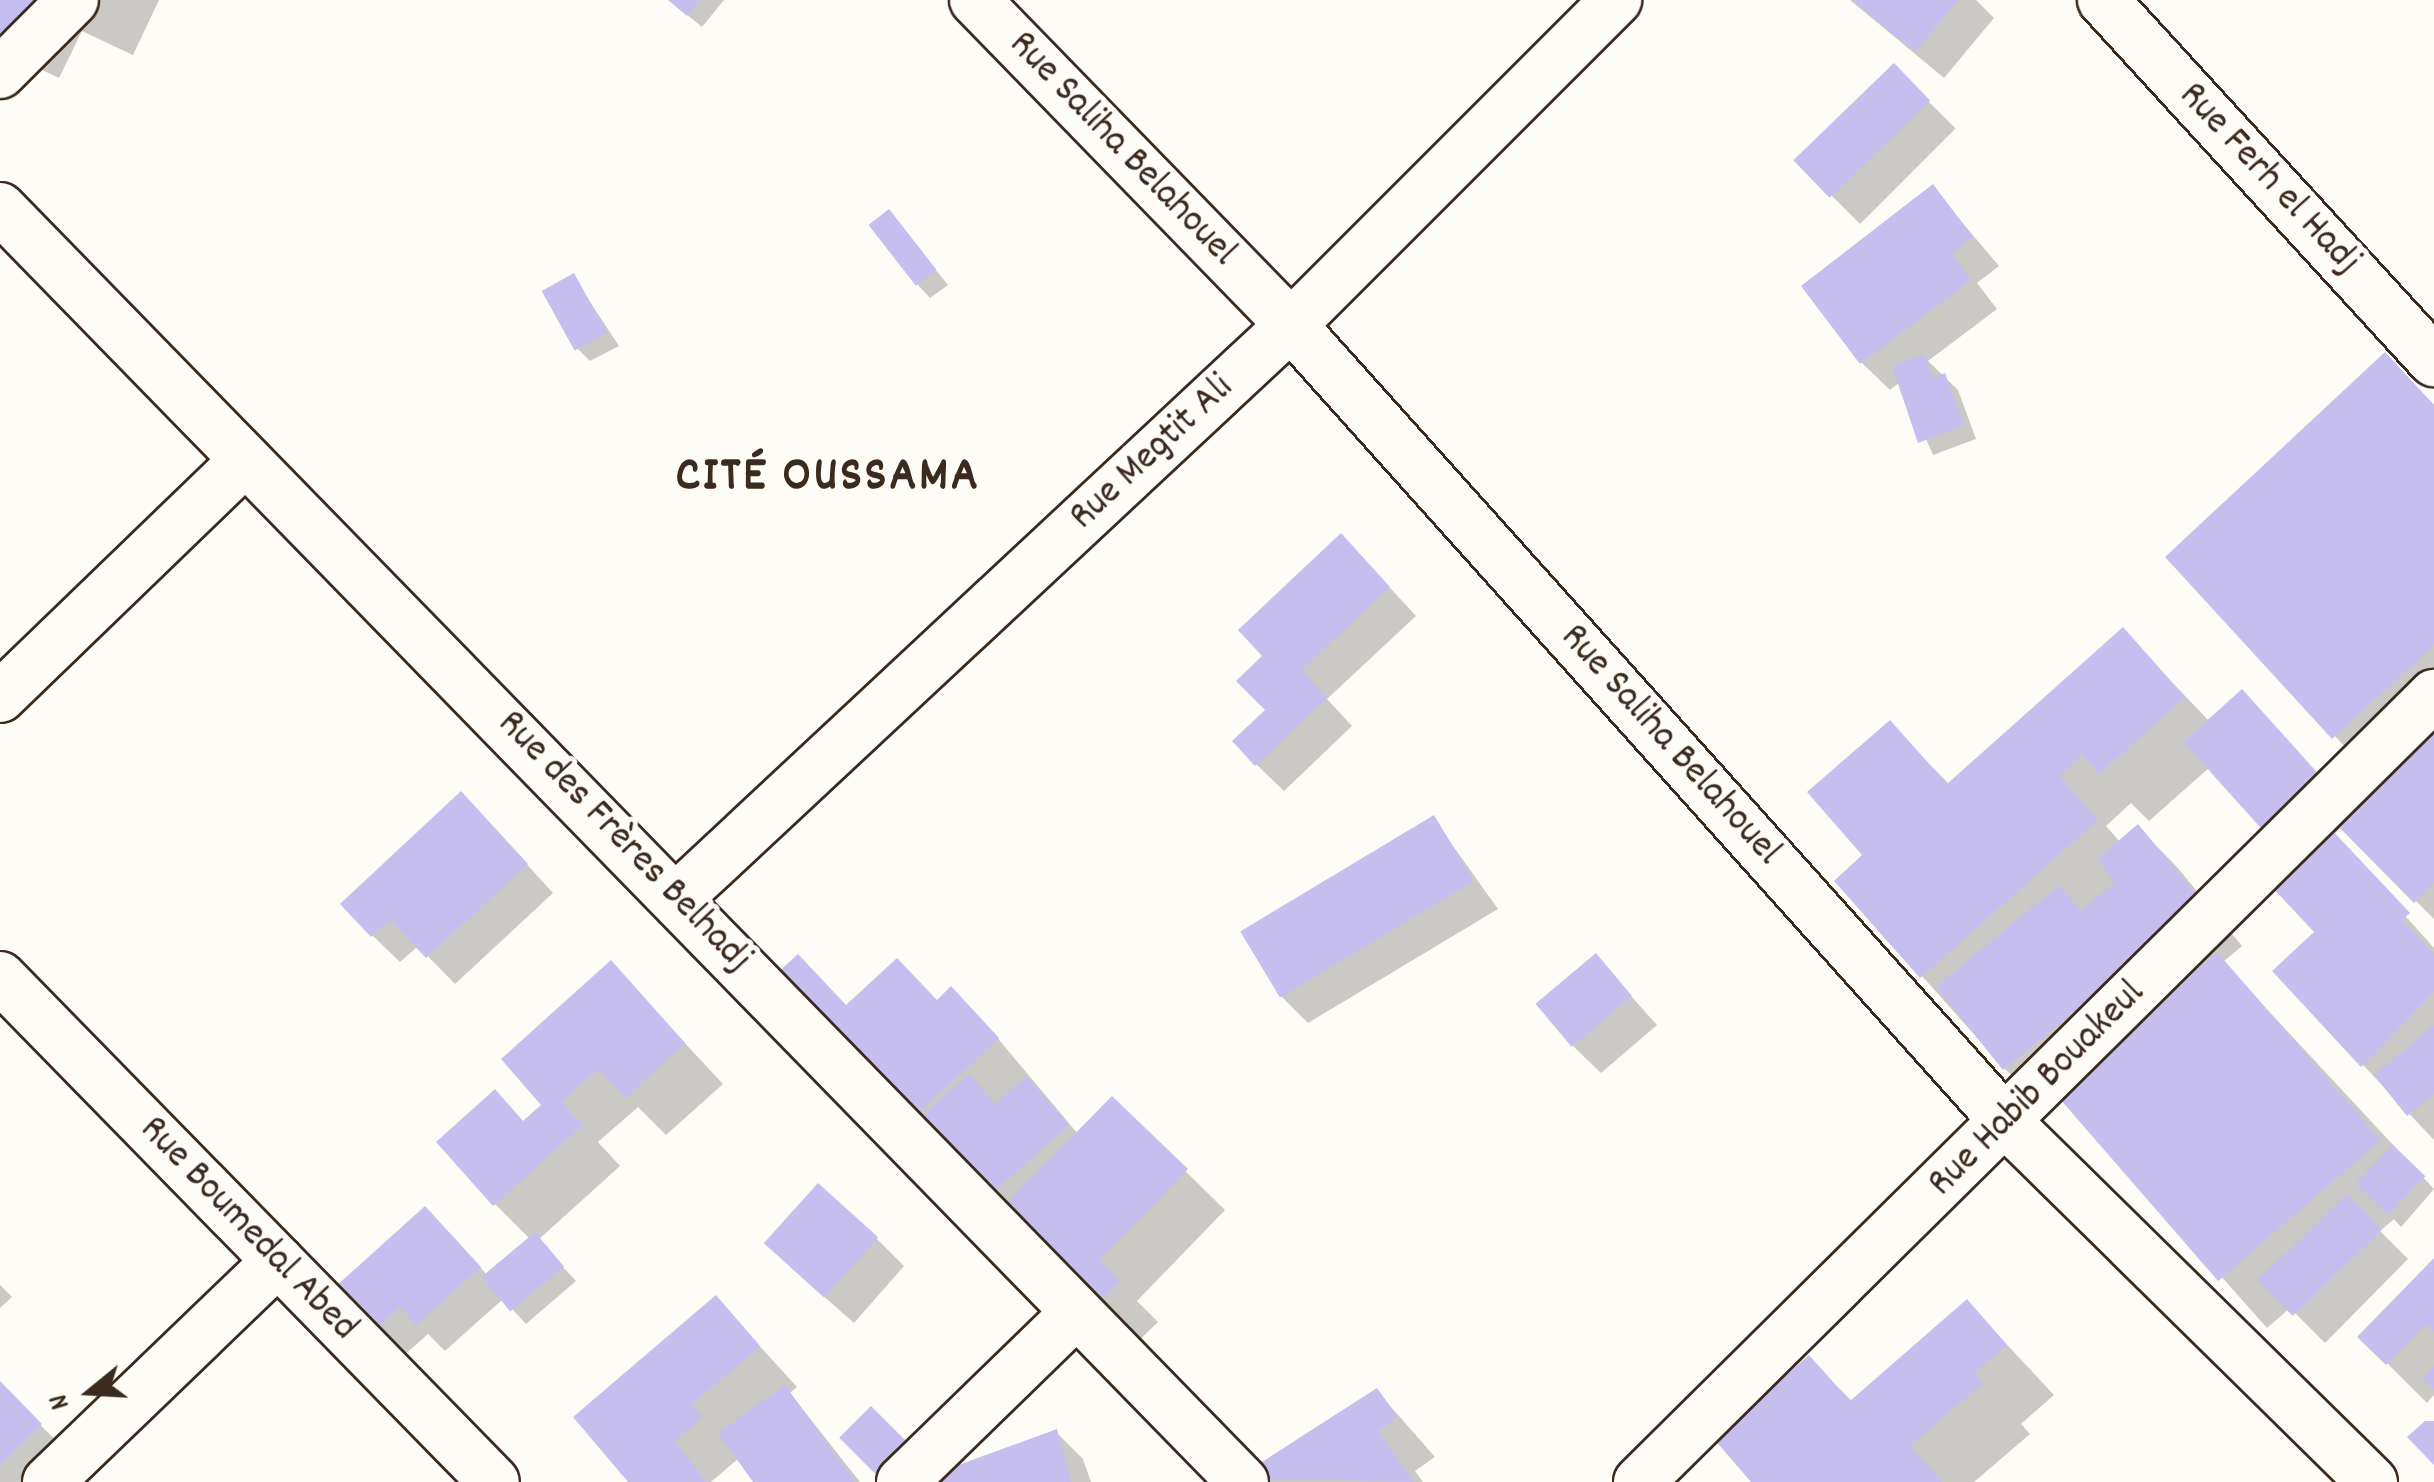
<!DOCTYPE html>
<html>
<head>
<meta charset="utf-8">
<style>
  body { margin:0 }
  #map { position:relative; width:2434px; height:1482px; overflow:hidden; background:#fdfcf7; font-family:Dekko,sans-serif }
  div>[style] { position:absolute }
  .shadow>* { inset:0; background:#0003; transform-origin:0 0 }
  .building>* { inset:0; background:#c7bef0; transform-origin:0 0 }
  .roads { filter:drop-shadow(2px 0 #3b2a1e) drop-shadow(-2px 0 #3b2a1e) drop-shadow(0 2px #3b2a1e) drop-shadow(0 -2px #3b2a1e) }
  .street>* { height:50px; margin:-25px; padding:0 25px; transform-origin:25px; border-radius:25px; background:#fdfcf7 }
  span { translate:-50% -50%; white-space:nowrap; text-align:center; line-height:1.15; -webkit-text-stroke:10px #fdfcf7; paint-order:stroke }
  .street-label { font-size:40px; color:#3b2a1e }
  .district-label { font-size:50px; color:#3b2a1e; font-weight:700; letter-spacing:2.5px }
  .north { position:absolute; left:40px; top:1342px; width:100px; height:100px; -webkit-text-stroke:8px #fdfcf7; paint-order:stroke; rotate:252deg; font-size:28px; font-weight:700; line-height:40px; text-align:center; color:#3b2a1e }
  .north::after { content:''; display:block; margin:auto; width:35px; height:45px; background:#3b2a1e; clip-path:polygon(50% 0,100% 100%,50% 72%,0 100%) }
</style>
</head>
<body>
<div id="map">
  <div class="shadow">
    <div style="clip-path:polygon(0 0,159px 0,133px 55px,82px 31px,59px 78px,0 50px)"></div>
    <div style="clip-path:polygon(669px 0,724px 0,702px 27px)"></div>
    <div style="clip-path:polygon(1850px 0,1976px 0,1994px 18px,1944px 78px)"></div>
    <div style="left:1894px;top:67px;width:87px;height:135px;rotate:45deg"></div>
    <div style="clip-path:polygon(1933px 188px,1999px 266px,1977px 283px,1997px 309px,1928px 361px,1958px 390px,1976px 439px,1933px 455px,1900px 382px,1890px 390px,1862px 363px,1804px 286px)"></div>
    <div style="clip-path:polygon(889px 212px,948px 285px,930px 298px,917px 284px)"></div>
    <div style="clip-path:polygon(573px 276px,619px 346px,590px 361px,577px 348px)"></div>
    <div style="clip-path:polygon(2385px 355px,2434px 405px,2434px 919px,2342px 827px,2333px 835px,2434px 948px,2434px 1140px,2363px 1065px,2299px 863px,2210px 767px,2149px 821px,2131px 803px,2106px 826px,2120px 842px,2138px 827px,2177px 867px,2242px 946px,2223px 962px,2434px 1189px,2401px 1227px,2394px 1219px,2380px 1231px,2408px 1259px,2325px 1343px,2290px 1308px,2267px 1328px,2060px 1095px,2045px 1108px,2005px 1069px,1922px 976px,1866px 855px,1889px 723px,1950px 785px,2123px 631px,2210px 722px,2348px 806px,2375px 779px,2168px 557px)"></div>
    <div style="clip-path:polygon(1368px 564px,1416px 616px,1327px 699px,1352px 726px,1284px 791px,1256px 764px,1269px 710px)"></div>
    <div style="clip-path:polygon(1433px 818px,1498px 909px,1308px 1023px,1280px 995px)"></div>
    <div style="clip-path:polygon(488px 822px,553px 893px,455px 984px,418px 946px,400px 962px,372px 935px)"></div>
    <div style="clip-path:polygon(1595px 956px,1657px 1025px,1601px 1073px,1573px 1046px)"></div>
    <div style="clip-path:polygon(611px 964px,723px 1084px,666px 1135px,638px 1107px,598px 1142px,620px 1166px,538px 1240px,576px 1281px,526px 1324px,503px 1299px,445px 1351px,428px 1334px,392px 1366px,365px 1339px,452px 1236px,488px 1276px,530px 1239px,495px 1204px,525px 1123px,545px 1105px)"></div>
    <div style="clip-path:polygon(775px 979px,847px 1007px,938px 1002px,990px 1029px,1078px 1134px,1112px 1099px,1225px 1210px,1137px 1301px,1158px 1322px,1117px 1362px,1008px 1205px,959px 1151px,932px 1176px)"></div>
    <div style="clip-path:polygon(877px 1239px,904px 1266px,854px 1323px,795px 1271px)"></div>
    <div style="clip-path:polygon(2434px 1261px,2434px 1395px,2427px 1403px,2361px 1337px)"></div>
    <div style="clip-path:polygon(0 1285px,12px 1297px,0 1308px)"></div>
    <div style="clip-path:polygon(716px 1298px,797px 1387px,790px 1393px,860px 1482px,756px 1482px,739px 1458px,711px 1482px,631px 1482px)"></div>
    <div style="clip-path:polygon(1967px 1302px,2054px 1395px,2021px 1424px,2030px 1434px,1974px 1482px,1754px 1482px,1809px 1359px,1853px 1402px)"></div>
    <div style="clip-path:polygon(0 1384px,80px 1465px,63px 1482px,0 1482px)"></div>
    <div style="clip-path:polygon(1377px 1391px,1435px 1457px,1415px 1471px,1423px 1482px,1243px 1482px)"></div>
    <div style="clip-path:polygon(1056px 1432px,1083px 1459px,1091px 1482px,927px 1482px)"></div>
  </div>
  <div class="building">
    <div style="clip-path:polygon(0 0,39px 0,19px 41px,0 31px)"></div>
    <div style="clip-path:polygon(668px 0,700px 0,687px 16px)"></div>
    <div style="clip-path:polygon(1852px 0,1958px 0,1915px 52px)"></div>
    <div style="left:1894px;top:63px;width:52px;height:140px;rotate:46deg"></div>
    <div style="clip-path:polygon(1933px 184px,1973px 237px,1952px 254px,1971px 280px,1860px 364px,1801px 286px)"></div>
    <div style="left:889px;top:209px;width:77px;height:26px;rotate:52deg"></div>
    <div style="left:574px;top:273px;width:68px;height:37px;rotate:61deg"></div>
    <div style="clip-path:polygon(2385px 352px,2434px 405px,2434px 645px,2332px 739px,2165px 557px)"></div>
    <div style="clip-path:polygon(1924px 354px,1933px 378px,1945px 373px,1964px 425px,1918px 443px,1892px 366px)"></div>
    <div style="clip-path:polygon(1341px 533px,1390px 587px,1301px 670px,1327px 698px,1255px 766px,1232px 741px,1265px 710px,1236px 681px,1262px 656px,1238px 630px)"></div>
    <div style="clip-path:polygon(2123px 627px,2185px 697px,2099px 774px,2082px 755px,2059px 776px,2098px 820px,1920px 978px,1834px 881px,1862px 855px,1807px 792px,1890px 720px,1947px 784px)"></div>
    <div style="left:2242px;top:689px;width:131px;height:79px;rotate:48deg"></div>
    <div style="clip-path:polygon(2434px 723px,2434px 883px,2414px 903px,2331px 819px)"></div>
    <div style="clip-path:polygon(461px 791px,528px 864px,426px 958px,390px 920px,371px 937px,340px 904px)"></div>
    <div style="left:1434px;top:815px;width:77px;height:226px;rotate:59deg"></div>
    <div style="clip-path:polygon(2138px 824px,2205px 905px,2003px 1070px,1936px 987px,2059px 885px,2081px 911px,2115px 882px,2097px 859px)"></div>
    <div style="clip-path:polygon(2331px 829px,2410px 913px,2402px 920px,2434px 954px,2434px 992px,2361px 1067px,2272px 971px,2314px 932px,2270px 885px)"></div>
    <div style="left:2217px;top:952px;width:249px;height:215px;rotate:49deg"></div>
    <div style="left:1596px;top:953px;width:56px;height:79px;rotate:50deg"></div>
    <div style="clip-path:polygon(798px 954px,846px 1005px,897px 958px,937px 1000px,951px 986px,999px 1038px,891px 1139px,773px 977px)"></div>
    <div style="clip-path:polygon(611px 960px,685px 1043px,625px 1098px,598px 1069px,561px 1102px,583px 1125px,493px 1206px,436px 1142px,495px 1089px,523px 1121px,541px 1105px,501px 1059px)"></div>
    <div style="clip-path:polygon(2434px 1025px,2434px 1094px,2407px 1116px,2374px 1075px)"></div>
    <div style="clip-path:polygon(969px 1074px,995px 1104px,1026px 1076px,1069px 1125px,992px 1193px,923px 1114px)"></div>
    <div style="clip-path:polygon(1112px 1096px,1188px 1169px,1099px 1260px,1120px 1281px,1077px 1325px,980px 1230px)"></div>
    <div style="left:2393px;top:1145px;width:45px;height:54px;rotate:44deg"></div>
    <div style="left:818px;top:1183px;width:81px;height:81px;rotate:42deg"></div>
    <div style="left:2347px;top:1194px;width:50px;height:124px;rotate:46deg"></div>
    <div style="clip-path:polygon(425px 1206px,481px 1267px,416px 1325px,400px 1307px,363px 1341px,324px 1297px)"></div>
    <div style="left:535px;top:1232px;width:45px;height:70px;rotate:50deg"></div>
    <div style="clip-path:polygon(2434px 1258px,2434px 1332px,2426px 1324px,2386px 1365px,2357px 1337px)"></div>
    <div style="clip-path:polygon(716px 1295px,760px 1346px,691px 1405px,702px 1417px,674px 1442px,707px 1482px,628px 1482px,573px 1417px)"></div>
    <div style="clip-path:polygon(1967px 1299px,2007px 1345px,1974px 1373px,1983px 1383px,1910px 1446px,1942px 1482px,1751px 1482px,1714px 1439px,1809px 1355px,1850px 1401px)"></div>
    <div style="clip-path:polygon(2434px 1366px,2434px 1390px,2423px 1378px)"></div>
    <div style="clip-path:polygon(0 1381px,42px 1424px,0 1465px)"></div>
    <div style="clip-path:polygon(785px 1385px,855px 1482px,753px 1482px,718px 1433px)"></div>
    <div style="clip-path:polygon(1377px 1388px,1397px 1416px,1378px 1431px,1414px 1482px,1237px 1478px)"></div>
    <div style="left:871px;top:1406px;width:57px;height:45px;rotate:45deg"></div>
    <div style="clip-path:polygon(2425px 1421px,2434px 1421px,2434px 1465px,2407px 1437px)"></div>
    <div style="clip-path:polygon(1057px 1429px,1071px 1482px,924px 1482px,923px 1478px)"></div>
  </div>
  <div class="roads">
    <div class="street">
      <div style="left:975px;top:0;width:453px;rotate:45.8deg"></div>
      <div style="left:1291px;top:325px;width:1072px;rotate:48.1deg"></div>
      <div style="left:2007px;top:1123px;width:512px;rotate:44.53deg"></div>
      <div style="left:2103px;top:0;width:490px;rotate:47.5deg"></div>
      <div style="left:0;top:73px;width:103px;rotate:-45deg"></div>
      <div style="left:0;top:208px;width:1780px;rotate:45.71deg"></div>
      <div style="left:0;top:697px;width:341px;rotate:-44deg"></div>
      <div style="left:678px;top:897px;width:838px;rotate:-43.02deg"></div>
      <div style="left:1291px;top:325px;width:460px;rotate:-45deg"></div>
      <div style="left:0;top:977px;width:706px;rotate:45.63deg"></div>
      <div style="left:48px;top:1482px;width:319px;rotate:-43.9deg"></div>
      <div style="left:902px;top:1482px;width:240px;rotate:-44.2deg"></div>
      <div style="left:1639px;top:1482px;width:1119px;rotate:-44.71deg"></div>
    </div>
  </div>
  <div class="street-label">
    <span style="left:1121px;top:150px;rotate:46deg">Rue Saliha Belahouel</span>
    <span style="left:2268px;top:180px;rotate:47deg">Rue Ferh el Hadj</span>
    <span style="left:1153px;top:454px;rotate:-43deg">Rue Megtit Ali</span>
    <span style="left:1669px;top:746px;rotate:48deg">Rue Saliha Belahouel</span>
    <span style="left:623px;top:843px;rotate:46deg">Rue des Frères Belhadj</span>
    <span style="left:2038px;top:1090px;rotate:-45deg">Rue Habib Bouakeul</span>
    <span style="left:247px;top:1230px;rotate:46deg">Rue Boumedal Abed</span>
  </div>
  <div class="district-label">
    <span style="left:828px;top:479px">CITÉ OUSSAMA</span>
  </div>
  <div class="north">N</div>
</div>
</body>
</html>
